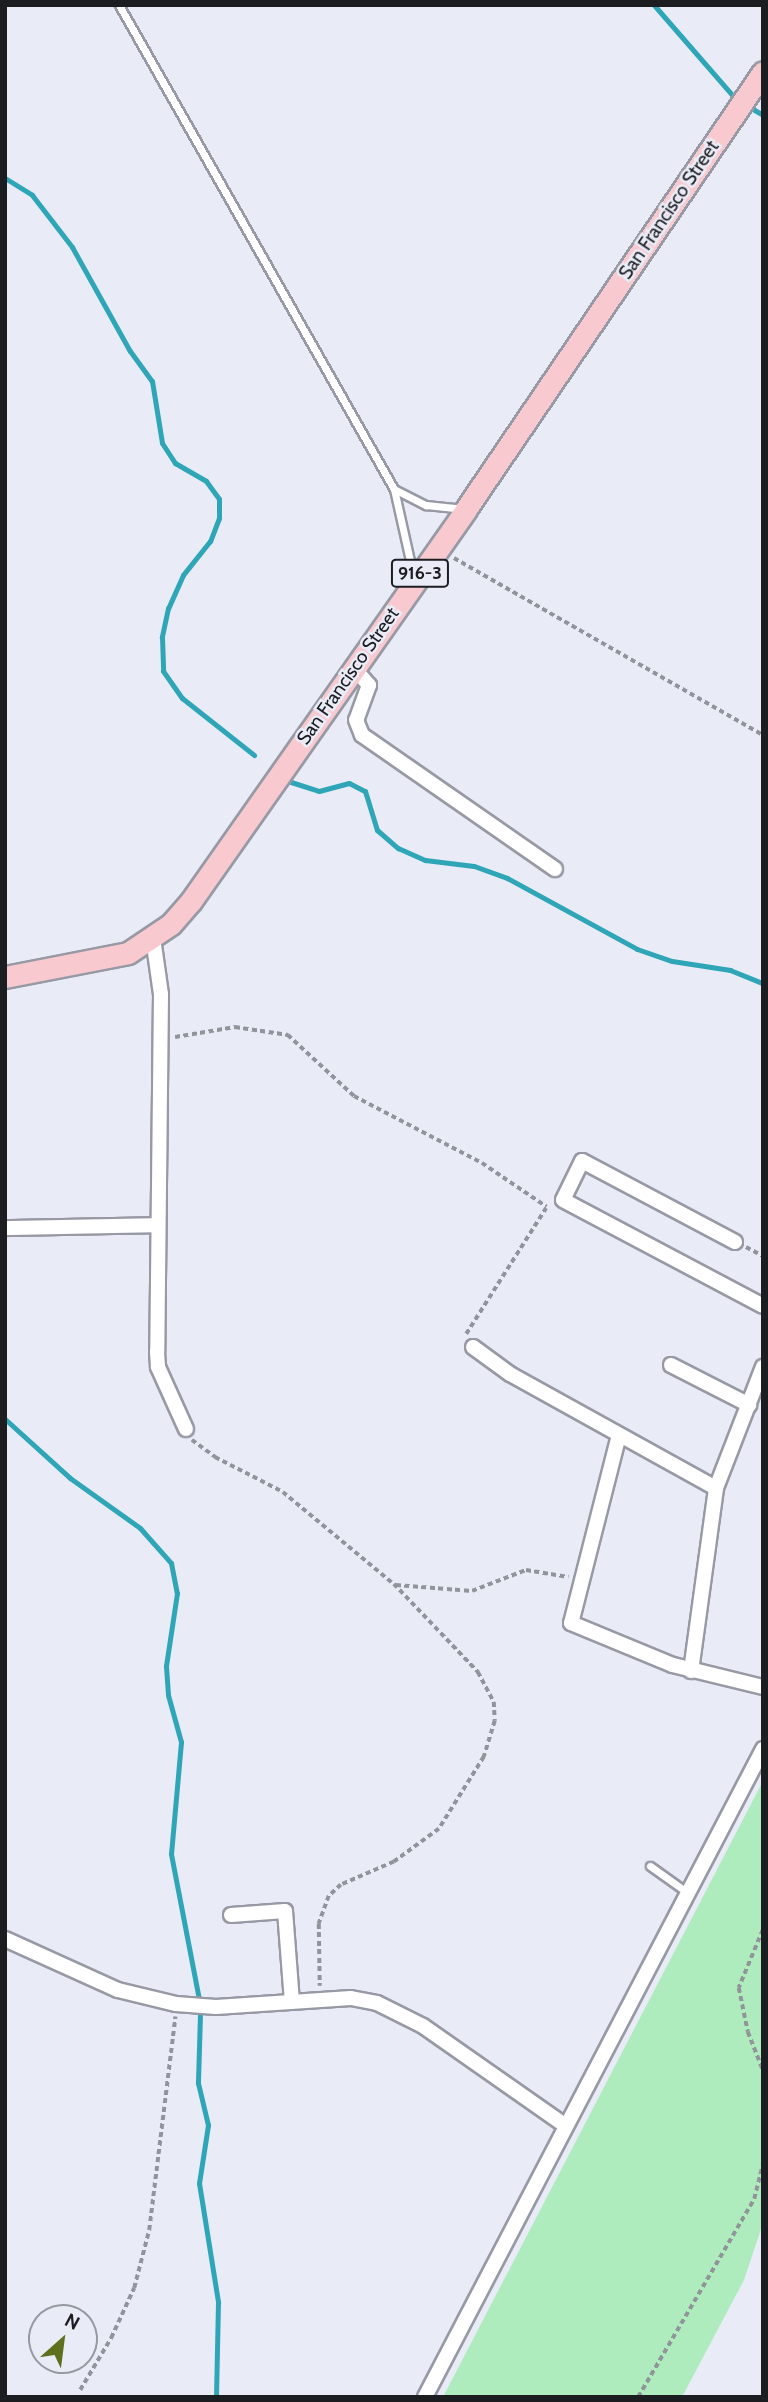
<!DOCTYPE html>
<html>
<head>
<meta charset="utf-8">
<style>
  body { margin:0 }
  #map { position:relative; width:768px; height:2402px; overflow:hidden; background:#e9ecf7; font-family:Cabin,sans-serif }
  div>[style] { position:absolute }
  .green>* { inset:0; background:#aeecbe }
  .stream>* { height:5px; margin:-2.5px; padding:0 2.5px; transform-origin:2.5px; border-radius:2.5px; background:#2fa6b8 }
  .path>* { height:3.5px; margin-top:-1.75px; transform-origin:0; background:repeating-linear-gradient(90deg,#92949c 0 5px,transparent 0 8.5px) }
  .roads { filter:drop-shadow(2px 0 #979aa4) drop-shadow(-2px 0 #979aa4) drop-shadow(0 2px #979aa4) drop-shadow(0 -2px #979aa4) }
  .service>* { height:7px; margin:-3.5px; padding:0 3.5px; transform-origin:3.5px; border-radius:3.5px; background:#fff }
  .minor>* { height:14px; margin:-7px; padding:0 7px; transform-origin:7px; border-radius:7px; background:#fff }
  .primary>* { height:21px; margin:-10.5px; padding:0 10.5px; transform-origin:10.5px; border-radius:10.5px; background:#f8cad0 }
  span { translate:-50% -50%; white-space:nowrap; text-align:center; line-height:1.15; -webkit-text-stroke:5px #e9ecf7; paint-order:stroke }
  .shield-label span { padding:2px 5px; background:#e9ecf7; border:2px solid; border-radius:5px; -webkit-text-stroke-width:0 }
  .shield-label { font-size:18px; color:#1c1d21; font-weight:700 }
  .street-label { font-size:19px; color:#1c1d21 }
  .frame { position:absolute; inset:0; border:7px solid #1c1d21; pointer-events:none }
  .north { position:absolute; left:28px; top:2304px; width:70px; height:70px; box-sizing:border-box; background:#e9ecf7; border:2px solid #9799a1; border-radius:50%; rotate:28deg; font-size:19px; font-weight:700; line-height:28px; text-align:center; color:#1c1d21 }
  .north::after { content:''; display:block; margin:auto; width:24px; height:32px; background:#5e6f1d; clip-path:polygon(50% 0,100% 100%,50% 72%,0 100%) }
</style>
</head>
<body>
<div id="map">
  <div class="green">
    <div style="clip-path:polygon(763px 1781px,763px 2223px,744px 2280px,682px 2397px,443px 2397px)"></div>
  </div>
  <div class="stream">
    <div style="left:654px;top:5px;width:121px;rotate:49deg"></div>
    <div style="left:751px;top:108px;width:14px;rotate:30deg"></div>
    <div style="left:5px;top:178px;width:32px;rotate:32deg"></div>
    <div style="left:32px;top:195px;width:66px;rotate:52.4deg"></div>
    <div style="left:72px;top:247px;width:119px;rotate:60.9deg"></div>
    <div style="left:130px;top:351px;width:37px;rotate:54deg"></div>
    <div style="left:152px;top:381px;width:63px;rotate:80.8deg"></div>
    <div style="left:162px;top:443px;width:24px;rotate:57deg"></div>
    <div style="left:175px;top:463px;width:36px;rotate:30deg"></div>
    <div style="left:206px;top:481px;width:22px;rotate:54deg"></div>
    <div style="left:219px;top:499px;width:19px;rotate:90deg"></div>
    <div style="left:219px;top:518px;width:25px;rotate:111deg"></div>
    <div style="left:210px;top:541px;width:43px;rotate:128.5deg"></div>
    <div style="left:183px;top:575px;width:36px;rotate:114deg"></div>
    <div style="left:168px;top:608px;width:30px;rotate:102deg"></div>
    <div style="left:162px;top:637px;width:34px;rotate:88deg"></div>
    <div style="left:163px;top:671px;width:33px;rotate:55deg"></div>
    <div style="left:182px;top:698px;width:92px;rotate:38.4deg"></div>
    <div style="left:291px;top:782px;width:29px;rotate:18deg"></div>
    <div style="left:319px;top:791px;width:31px;rotate:-15deg"></div>
    <div style="left:349px;top:783px;width:18px;rotate:27deg"></div>
    <div style="left:365px;top:791px;width:41px;rotate:72.9deg"></div>
    <div style="left:377px;top:830px;width:28px;rotate:41deg"></div>
    <div style="left:398px;top:848px;width:30px;rotate:24deg"></div>
    <div style="left:425px;top:860px;width:49px;rotate:7deg"></div>
    <div style="left:474px;top:866px;width:35px;rotate:20deg"></div>
    <div style="left:507px;top:878px;width:148px;rotate:28.6deg"></div>
    <div style="left:637px;top:949px;width:37px;rotate:19deg"></div>
    <div style="left:672px;top:961px;width:59px;rotate:8.8deg"></div>
    <div style="left:730px;top:970px;width:35px;rotate:22deg"></div>
    <div style="left:5px;top:1419px;width:88px;rotate:42.2deg"></div>
    <div style="left:70px;top:1478px;width:86px;rotate:35.5deg"></div>
    <div style="left:140px;top:1528px;width:47px;rotate:48.5deg"></div>
    <div style="left:171px;top:1563px;width:31px;rotate:79deg"></div>
    <div style="left:177px;top:1593px;width:74px;rotate:98.6deg"></div>
    <div style="left:166px;top:1666px;width:29px;rotate:86deg"></div>
    <div style="left:168px;top:1695px;width:49px;rotate:74.5deg"></div>
    <div style="left:181px;top:1742px;width:112px;rotate:95.1deg"></div>
    <div style="left:171px;top:1854px;width:149px;rotate:79.1deg"></div>
    <div style="left:200px;top:2014px;width:69px;rotate:91.7deg"></div>
    <div style="left:198px;top:2083px;width:43px;rotate:76.6deg"></div>
    <div style="left:208px;top:2125px;width:59px;rotate:98.8deg"></div>
    <div style="left:199px;top:2183px;width:121px;rotate:80.9deg"></div>
    <div style="left:218px;top:2302px;width:95px;rotate:91.2deg"></div>
  </div>
  <div class="path">
    <div style="left:454px;top:558px;width:356px;rotate:29.8deg"></div>
    <div style="left:175px;top:1037px;width:61px;rotate:-9.5deg"></div>
    <div style="left:235px;top:1027px;width:54px;rotate:8.6deg"></div>
    <div style="left:288px;top:1035px;width:90px;rotate:42.7deg"></div>
    <div style="left:354px;top:1096px;width:144px;rotate:27.6deg"></div>
    <div style="left:482px;top:1163px;width:78px;rotate:34.1deg"></div>
    <div style="left:746px;top:1247px;width:19px;rotate:28deg"></div>
    <div style="left:466px;top:1334px;width:149px;rotate:-57.6deg"></div>
    <div style="left:192px;top:1440px;width:29px;rotate:36deg"></div>
    <div style="left:215px;top:1457px;width:76px;rotate:27.2deg"></div>
    <div style="left:283px;top:1492px;width:144px;rotate:39.7deg"></div>
    <div style="left:394px;top:1584px;width:122px;rotate:46.3deg"></div>
    <div style="left:478px;top:1672px;width:34px;rotate:62deg"></div>
    <div style="left:494px;top:1702px;width:19px;rotate:87deg"></div>
    <div style="left:495px;top:1721px;width:38px;rotate:107deg"></div>
    <div style="left:484px;top:1757px;width:85px;rotate:122deg"></div>
    <div style="left:439px;top:1829px;width:56px;rotate:143.7deg"></div>
    <div style="left:394px;top:1862px;width:58px;rotate:156.5deg"></div>
    <div style="left:341px;top:1885px;width:16px;rotate:137deg"></div>
    <div style="left:329px;top:1896px;width:30px;rotate:110deg"></div>
    <div style="left:319px;top:1924px;width:62px;rotate:89.1deg"></div>
    <div style="left:396px;top:1585px;width:76px;rotate:4.5deg"></div>
    <div style="left:472px;top:1591px;width:58px;rotate:-21.3deg"></div>
    <div style="left:526px;top:1570px;width:43px;rotate:9.5deg"></div>
    <div style="left:763px;top:1930px;width:63px;rotate:112.5deg"></div>
    <div style="left:739px;top:1988px;width:45px;rotate:78.4deg"></div>
    <div style="left:748px;top:2032px;width:41px;rotate:68.5deg"></div>
    <div style="left:80px;top:2390px;width:61px;rotate:-59.2deg"></div>
    <div style="left:111px;top:2338px;width:55px;rotate:-65.3deg"></div>
    <div style="left:134px;top:2288px;width:60px;rotate:-75.5deg"></div>
    <div style="left:149px;top:2230px;width:215px;rotate:-83deg"></div>
    <div style="left:638px;top:2397px;width:229px;rotate:-59.6deg"></div>
    <div style="left:754px;top:2199px;width:38px;rotate:-76deg"></div>
  </div>
  <div class="roads">
    <div class="service">
      <div style="left:119px;top:5px;width:557px;rotate:60.4deg"></div>
      <div style="left:394px;top:489px;width:87px;rotate:77.4deg"></div>
      <div style="left:394px;top:489px;width:36px;rotate:27deg"></div>
      <div style="left:426px;top:505px;width:36px;rotate:6deg"></div>
      <div style="left:650px;top:1866px;width:47px;rotate:35.4deg"></div>
    </div>
    <div class="minor">
      <div style="left:354px;top:668px;width:23px;rotate:49deg"></div>
      <div style="left:369px;top:685px;width:37px;rotate:110deg"></div>
      <div style="left:356px;top:720px;width:16px;rotate:68deg"></div>
      <div style="left:362px;top:735px;width:235px;rotate:34.8deg"></div>
      <div style="left:153px;top:938px;width:57px;rotate:81.9deg"></div>
      <div style="left:161px;top:994px;width:358px;rotate:90.6deg"></div>
      <div style="left:157px;top:1352px;width:15px;rotate:86deg"></div>
      <div style="left:158px;top:1367px;width:68px;rotate:65.7deg"></div>
      <div style="left:5px;top:1228px;width:153px;rotate:-1.1deg"></div>
      <div style="left:735px;top:1242px;width:173px;rotate:-152.1deg"></div>
      <div style="left:582px;top:1161px;width:43px;rotate:116deg"></div>
      <div style="left:563px;top:1200px;width:226px;rotate:27.9deg"></div>
      <div style="left:473px;top:1347px;width:46px;rotate:36.1deg"></div>
      <div style="left:510px;top:1374px;width:235px;rotate:29deg"></div>
      <div style="left:671px;top:1365px;width:88px;rotate:27.1deg"></div>
      <div style="left:619px;top:1435px;width:194px;rotate:104.3deg"></div>
      <div style="left:571px;top:1623px;width:110px;rotate:22.4deg"></div>
      <div style="left:673px;top:1665px;width:93px;rotate:13.7deg"></div>
      <div style="left:691px;top:1671px;width:185px;rotate:-82.2deg"></div>
      <div style="left:716px;top:1488px;width:130px;rotate:-68.8deg"></div>
      <div style="left:231px;top:1915px;width:54px;rotate:-4.2deg"></div>
      <div style="left:285px;top:1911px;width:91px;rotate:85.6deg"></div>
      <div style="left:5px;top:1939px;width:124px;rotate:24.3deg"></div>
      <div style="left:118px;top:1990px;width:60px;rotate:13.6deg"></div>
      <div style="left:176px;top:2004px;width:40px;rotate:4.3deg"></div>
      <div style="left:216px;top:2007px;width:135px;rotate:-3.8deg"></div>
      <div style="left:351px;top:1998px;width:26px;rotate:11deg"></div>
      <div style="left:377px;top:2003px;width:51px;rotate:26.6deg"></div>
      <div style="left:423px;top:2026px;width:174px;rotate:35deg"></div>
      <div style="left:425px;top:2397px;width:731px;rotate:-62.45deg"></div>
    </div>
    <div class="primary">
      <div style="left:5px;top:977px;width:125px;rotate:-11deg"></div>
      <div style="left:128px;top:953px;width:52px;rotate:-34deg"></div>
      <div style="left:171px;top:924px;width:30px;rotate:-49deg"></div>
      <div style="left:191px;top:901px;width:479px;rotate:-54.9deg"></div>
      <div style="left:466px;top:509px;width:528px;rotate:-55.8deg"></div>
    </div>
  </div>
  <div class="shield-label">
    <span style="left:420px;top:573px">916-3</span>
  </div>
  <div class="street-label">
    <span style="left:669px;top:210px;rotate:-56deg">San Francisco Street</span>
    <span style="left:348px;top:676px;rotate:-55deg">San Francisco Street</span>
  </div>
  <div class="frame"></div>
  <div class="north">N</div>
</div>
</body>
</html>
